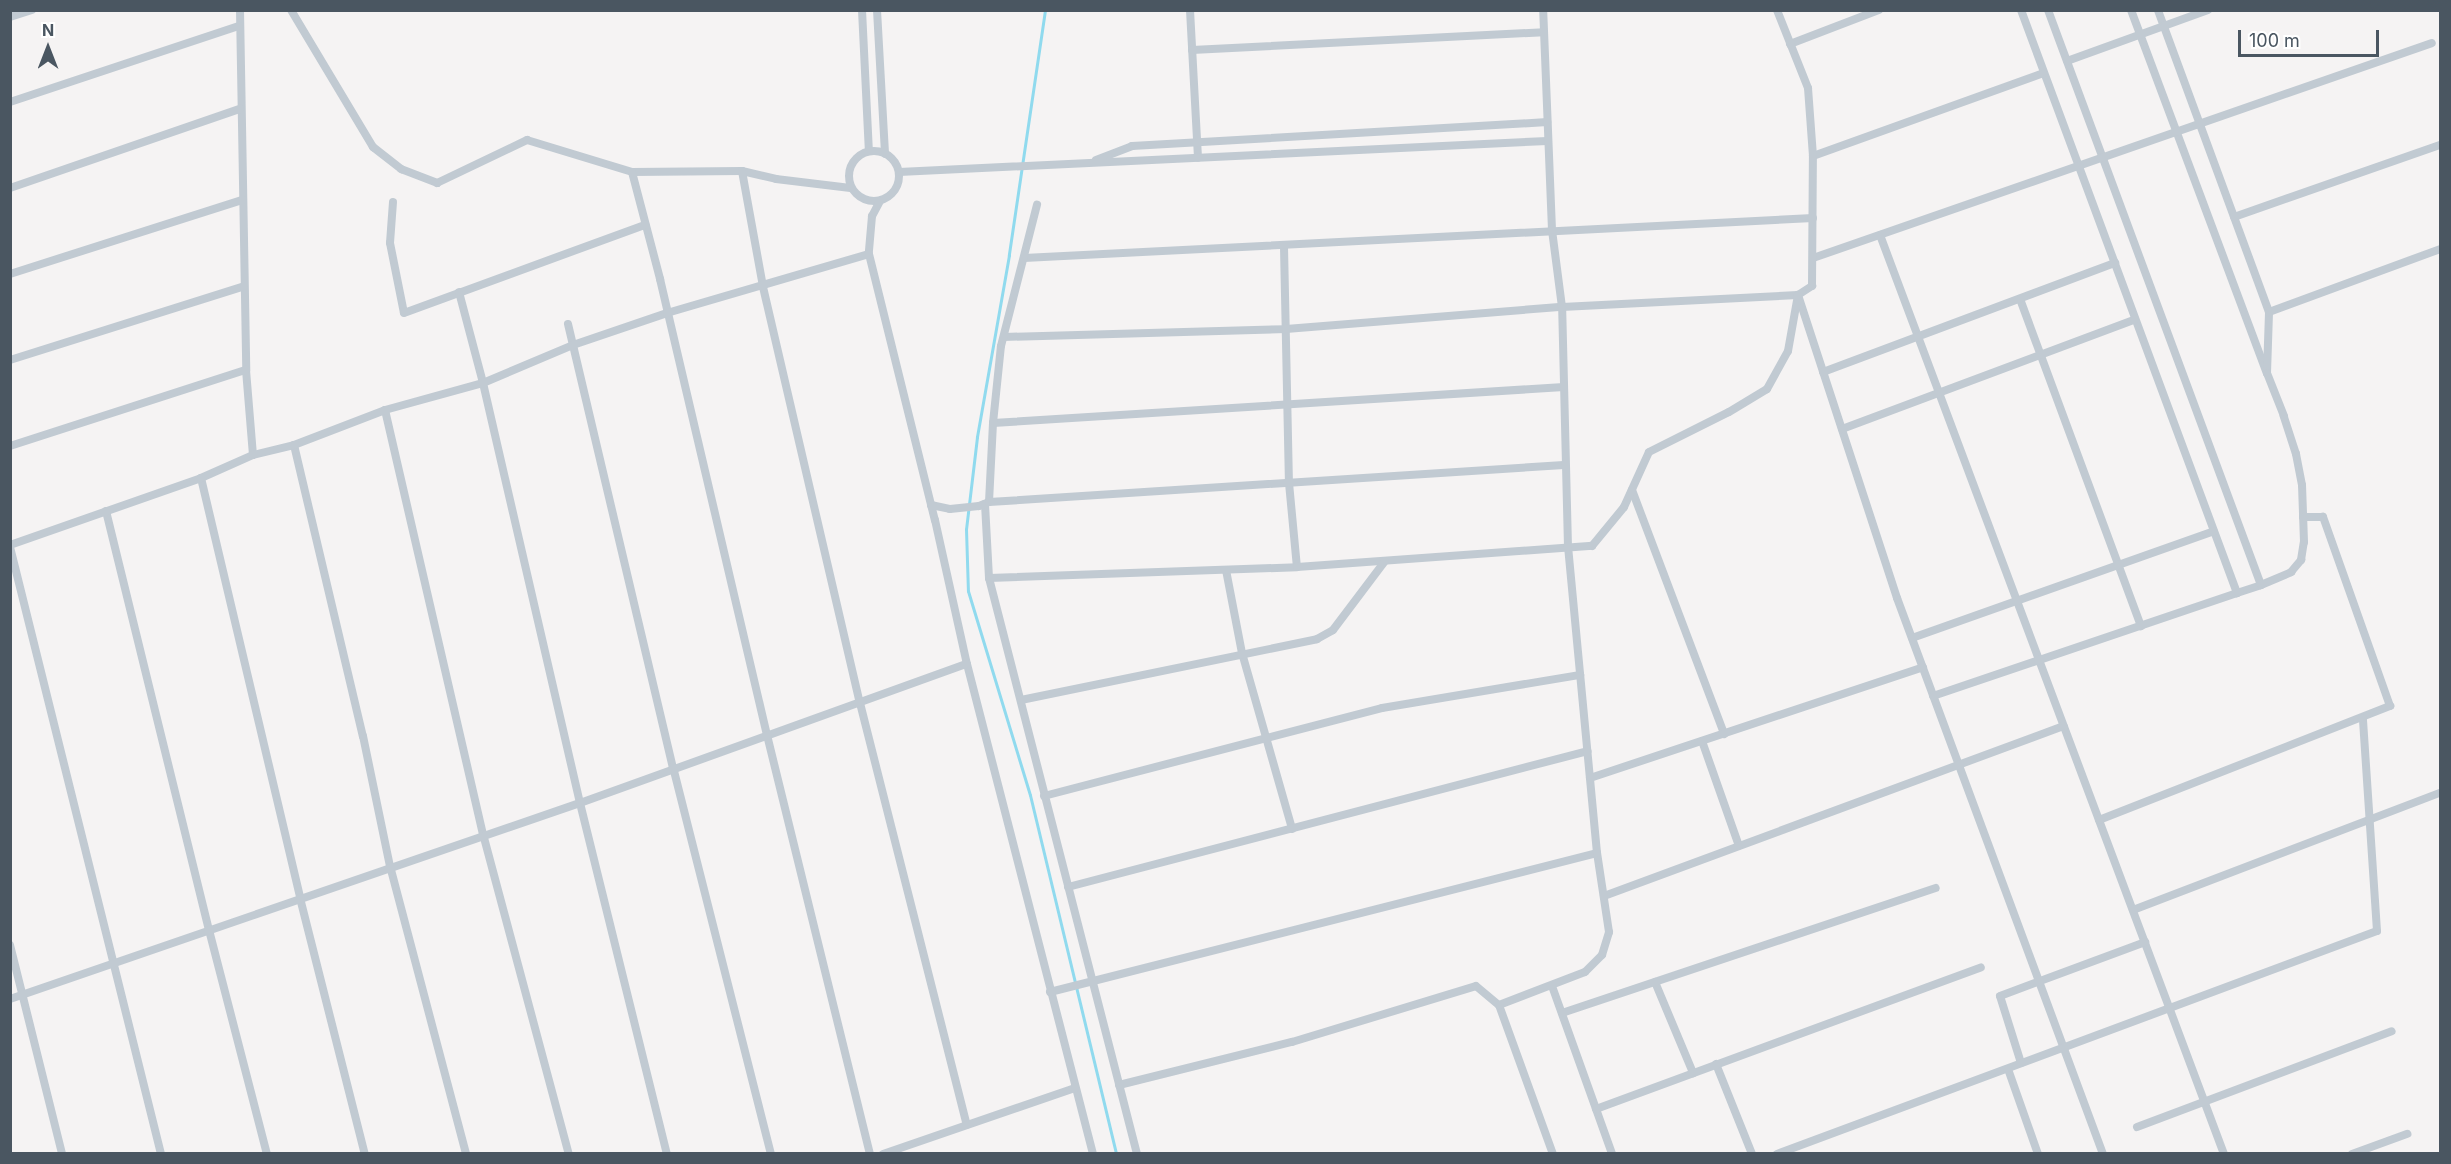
<!DOCTYPE html>
<html>
<head>
<meta charset="utf-8">
<style>
  body { margin:0 }
  #map { position:relative; width:2451px; height:1164px; overflow:hidden; background:#f5f3f3; font-family:Inter,sans-serif }
  div>[style] { position:absolute }
  .stream>* { height:3px; margin:-1.5px; padding:0 1.5px; transform-origin:1.5px; border-radius:1.5px; background:#90daee }
  .minor>* { height:8px; margin:-4px; padding:0 4px; transform-origin:4px; border-radius:4px; background:#c1cad2 }
  .minor>.ring { margin:-4px; padding:0; box-sizing:content-box; background:none; border:8px solid #c1cad2; border-radius:50% }
  span { translate:-50% -50%; white-space:nowrap; text-align:center; line-height:1.15; -webkit-text-stroke:5px #fff; paint-order:stroke }
  .frame { position:absolute; inset:0; border:12px solid #4a5661; pointer-events:none }
  .north { position:absolute; left:18px; top:18px; width:60px; height:60px; -webkit-text-stroke:4px #fff; paint-order:stroke; rotate:0deg; font-size:16px; font-weight:700; line-height:24px; text-align:center; color:#4a5661 }
  .north::after { content:''; display:block; margin:auto; width:21px; height:27px; background:#4a5661; clip-path:polygon(50% 0,100% 100%,50% 72%,0 100%) }
  .scale { position:absolute; left:2238px; top:30px; width:141px; height:27px; box-sizing:border-box; border:3px solid #4a5661; border-top:0; padding-left:8px; font-size:18px; line-height:21px; white-space:nowrap; color:#4a5661; -webkit-text-stroke:4px #fff; paint-order:stroke }
</style>
</head>
<body>
<div id="map">
  <div class="stream">
    <div style="left:1045px;top:10px;width:248px;rotate:98.4deg"></div>
    <div style="left:1009px;top:255px;width:185px;rotate:100deg"></div>
    <div style="left:977px;top:437px;width:93px;rotate:96.8deg"></div>
    <div style="left:966px;top:529px;width:62px;rotate:88.2deg"></div>
    <div style="left:968px;top:591px;width:213px;rotate:73.1deg"></div>
    <div style="left:1030px;top:795px;width:369px;rotate:76.5deg"></div>
  </div>
  <div class="minor">
    <div style="left:240px;top:10px;width:360px;rotate:89deg"></div>
    <div style="left:246px;top:370px;width:85px;rotate:85.3deg"></div>
    <div style="left:291px;top:10px;width:160px;rotate:59.1deg"></div>
    <div style="left:373px;top:147px;width:36px;rotate:38deg"></div>
    <div style="left:401px;top:169px;width:39px;rotate:21deg"></div>
    <div style="left:437px;top:183px;width:100px;rotate:-25.5deg"></div>
    <div style="left:527px;top:140px;width:110px;rotate:16.9deg"></div>
    <div style="left:632px;top:172px;width:110px;rotate:-0.5deg"></div>
    <div style="left:742px;top:171px;width:35px;rotate:13deg"></div>
    <div style="left:776px;top:179px;width:75px;rotate:6.9deg"></div>
    <div style="left:862px;top:10px;width:141px;rotate:87.2deg"></div>
    <div style="left:877px;top:10px;width:144px;rotate:86.8deg"></div>
    <div style="left:1190px;top:10px;width:148px;rotate:86.9deg"></div>
    <div style="left:2021px;top:10px;width:622px;rotate:69.67deg"></div>
    <div style="left:2237px;top:593px;width:25px;rotate:-18deg"></div>
    <div style="left:2261px;top:585px;width:613px;rotate:-110.33deg"></div>
    <div style="left:2131px;top:10px;width:388px;rotate:69.5deg"></div>
    <div style="left:2267px;top:373px;width:61px;rotate:-88.1deg"></div>
    <div style="left:2269px;top:312px;width:322px;rotate:-110.2deg"></div>
    <div style="left:10px;top:17px;width:23px;rotate:-18deg"></div>
    <div style="left:1790px;top:44px;width:95px;rotate:-20.9deg"></div>
    <div style="left:1192px;top:50px;width:352px;rotate:-2.9deg"></div>
    <div style="left:2067px;top:61px;width:150px;rotate:-19.9deg"></div>
    <div style="left:10px;top:102px;width:241px;rotate:-18.4deg"></div>
    <div class="ring" style="left:849px;top:151px;width:42px;height:42px"></div>
    <div style="left:1813px;top:156px;width:245px;rotate:-19.8deg"></div>
    <div style="left:1096px;top:160px;width:39px;rotate:-21deg"></div>
    <div style="left:1132px;top:146px;width:416px;rotate:-3.3deg"></div>
    <div style="left:742px;top:171px;width:118px;rotate:79.7deg"></div>
    <div style="left:763px;top:287px;width:427px;rotate:76.9deg"></div>
    <div style="left:860px;top:703px;width:435px;rotate:75.8deg"></div>
    <div style="left:632px;top:172px;width:111px;rotate:75.3deg"></div>
    <div style="left:660px;top:279px;width:468px;rotate:76.8deg"></div>
    <div style="left:767px;top:735px;width:431px;rotate:76.2deg"></div>
    <div style="left:899px;top:172px;width:649px;rotate:-2.74deg"></div>
    <div style="left:10px;top:188px;width:243px;rotate:-19deg"></div>
    <div style="left:880px;top:201px;width:17px;rotate:118deg"></div>
    <div style="left:872px;top:216px;width:38px;rotate:95deg"></div>
    <div style="left:869px;top:254px;width:274px;rotate:76.1deg"></div>
    <div style="left:935px;top:520px;width:148px;rotate:77.5deg"></div>
    <div style="left:967px;top:664px;width:506px;rotate:75.58deg"></div>
    <div style="left:393px;top:202px;width:41px;rotate:94.2deg"></div>
    <div style="left:390px;top:243px;width:71px;rotate:78.7deg"></div>
    <div style="left:404px;top:313px;width:257px;rotate:-20.1deg"></div>
    <div style="left:2234px;top:217px;width:218px;rotate:-19.3deg"></div>
    <div style="left:1880px;top:235px;width:981px;rotate:69.48deg"></div>
    <div style="left:1284px;top:247px;width:236px;rotate:88.8deg"></div>
    <div style="left:1289px;top:483px;width:84px;rotate:84.6deg"></div>
    <div style="left:1024px;top:258px;width:790px;rotate:-2.9deg"></div>
    <div style="left:1813px;top:258px;width:655px;rotate:-19.15deg"></div>
    <div style="left:10px;top:274px;width:244px;rotate:-17.7deg"></div>
    <div style="left:459px;top:292px;width:94px;rotate:75.2deg"></div>
    <div style="left:483px;top:383px;width:431px;rotate:77deg"></div>
    <div style="left:580px;top:803px;width:362px;rotate:76.1deg"></div>
    <div style="left:2020px;top:299px;width:349px;rotate:69.7deg"></div>
    <div style="left:2269px;top:312px;width:182px;rotate:-20.2deg"></div>
    <div style="left:568px;top:324px;width:455px;rotate:76.7deg"></div>
    <div style="left:673px;top:767px;width:399px;rotate:75.8deg"></div>
    <div style="left:1004px;top:337px;width:282px;rotate:-1.6deg"></div>
    <div style="left:1286px;top:329px;width:277px;rotate:-4.6deg"></div>
    <div style="left:1562px;top:307px;width:236px;rotate:-2.9deg"></div>
    <div style="left:1798px;top:295px;width:319px;rotate:71.9deg"></div>
    <div style="left:1897px;top:598px;width:593px;rotate:69.67deg"></div>
    <div style="left:10px;top:360px;width:245px;rotate:-17.5deg"></div>
    <div style="left:1823px;top:372px;width:312px;rotate:-20.5deg"></div>
    <div style="left:385px;top:410px;width:435px;rotate:77deg"></div>
    <div style="left:483px;top:834px;width:331px;rotate:75deg"></div>
    <div style="left:993px;top:423px;width:572px;rotate:-3.61deg"></div>
    <div style="left:1842px;top:429px;width:312px;rotate:-20.5deg"></div>
    <div style="left:294px;top:445px;width:299px;rotate:76.7deg"></div>
    <div style="left:363px;top:736px;width:133px;rotate:78.3deg"></div>
    <div style="left:390px;top:866px;width:298px;rotate:75.2deg"></div>
    <div style="left:10px;top:446px;width:248px;rotate:-17.9deg"></div>
    <div style="left:201px;top:478px;width:432px;rotate:76.7deg"></div>
    <div style="left:300px;top:898px;width:264px;rotate:75.8deg"></div>
    <div style="left:1632px;top:490px;width:261px;rotate:69.3deg"></div>
    <div style="left:989px;top:502px;width:79px;rotate:-87.1deg"></div>
    <div style="left:993px;top:423px;width:77px;rotate:-84.1deg"></div>
    <div style="left:1001px;top:346px;width:146px;rotate:-75.7deg"></div>
    <div style="left:985px;top:504px;width:74px;rotate:86.9deg"></div>
    <div style="left:989px;top:578px;width:595px;rotate:75.59deg"></div>
    <div style="left:931px;top:505px;width:19px;rotate:12deg"></div>
    <div style="left:950px;top:509px;width:29px;rotate:-6deg"></div>
    <div style="left:979px;top:506px;width:11px;rotate:-22deg"></div>
    <div style="left:989px;top:502px;width:576px;rotate:-3.68deg"></div>
    <div style="left:106px;top:511px;width:431px;rotate:76.2deg"></div>
    <div style="left:209px;top:930px;width:231px;rotate:75.5deg"></div>
    <div style="left:10px;top:545px;width:202px;rotate:-19.3deg"></div>
    <div style="left:201px;top:478px;width:57px;rotate:-23.9deg"></div>
    <div style="left:253px;top:455px;width:42px;rotate:-13.7deg"></div>
    <div style="left:294px;top:445px;width:97px;rotate:-21deg"></div>
    <div style="left:385px;top:410px;width:102px;rotate:-15.4deg"></div>
    <div style="left:483px;top:383px;width:98px;rotate:-22.9deg"></div>
    <div style="left:573px;top:345px;width:99px;rotate:-18.8deg"></div>
    <div style="left:667px;top:313px;width:210px;rotate:-16.3deg"></div>
    <div style="left:10px;top:547px;width:625px;rotate:76.03deg"></div>
    <div style="left:1226px;top:570px;width:85px;rotate:79.1deg"></div>
    <div style="left:1242px;top:653px;width:183px;rotate:74.1deg"></div>
    <div style="left:989px;top:578px;width:308px;rotate:-2deg"></div>
    <div style="left:1297px;top:567px;width:296px;rotate:-4.1deg"></div>
    <div style="left:1592px;top:546px;width:50px;rotate:-50.6deg"></div>
    <div style="left:1624px;top:507px;width:60px;rotate:-65.6deg"></div>
    <div style="left:1649px;top:452px;width:89px;rotate:-26.6deg"></div>
    <div style="left:1729px;top:412px;width:44px;rotate:-31.2deg"></div>
    <div style="left:1767px;top:389px;width:43px;rotate:-61.1deg"></div>
    <div style="left:1788px;top:351px;width:57px;rotate:-79.9deg"></div>
    <div style="left:1798px;top:295px;width:17px;rotate:-33deg"></div>
    <div style="left:1812px;top:286px;width:130px;rotate:-89.6deg"></div>
    <div style="left:1813px;top:156px;width:68px;rotate:-94.2deg"></div>
    <div style="left:1808px;top:88px;width:84px;rotate:-111.7deg"></div>
    <div style="left:2261px;top:585px;width:33px;rotate:-23deg"></div>
    <div style="left:2291px;top:572px;width:16px;rotate:-50deg"></div>
    <div style="left:2301px;top:560px;width:18px;rotate:-81deg"></div>
    <div style="left:2304px;top:542px;width:57px;rotate:-92deg"></div>
    <div style="left:2302px;top:485px;width:32px;rotate:-101deg"></div>
    <div style="left:2296px;top:454px;width:40px;rotate:-108deg"></div>
    <div style="left:2284px;top:416px;width:46px;rotate:-111.6deg"></div>
    <div style="left:1912px;top:638px;width:320px;rotate:-19.5deg"></div>
    <div style="left:1933px;top:696px;width:321px;rotate:-18.7deg"></div>
    <div style="left:1021px;top:700px;width:302px;rotate:-11.6deg"></div>
    <div style="left:1317px;top:639px;width:18px;rotate:-29deg"></div>
    <div style="left:1333px;top:630px;width:86px;rotate:-53deg"></div>
    <div style="left:1702px;top:741px;width:111px;rotate:70.6deg"></div>
    <div style="left:1590px;top:778px;width:351px;rotate:-18.4deg"></div>
    <div style="left:1044px;top:796px;width:349px;rotate:-14.6deg"></div>
    <div style="left:1382px;top:708px;width:201px;rotate:-9.5deg"></div>
    <div style="left:2099px;top:820px;width:313px;rotate:-21.4deg"></div>
    <div style="left:2390px;top:706px;width:201px;rotate:-109.5deg"></div>
    <div style="left:2323px;top:517px;width:20px;rotate:180deg"></div>
    <div style="left:1068px;top:887px;width:537px;rotate:-14.66deg"></div>
    <div style="left:1604px;top:896px;width:490px;rotate:-20.3deg"></div>
    <div style="left:2133px;top:910px;width:329px;rotate:-20.9deg"></div>
    <div style="left:10px;top:945px;width:215px;rotate:76deg"></div>
    <div style="left:1655px;top:982px;width:99px;rotate:67.3deg"></div>
    <div style="left:1552px;top:986px;width:178px;rotate:70.3deg"></div>
    <div style="left:1050px;top:992px;width:564px;rotate:-14.26deg"></div>
    <div style="left:10px;top:999px;width:603px;rotate:-18.98deg"></div>
    <div style="left:580px;top:803px;width:411px;rotate:-19.8deg"></div>
    <div style="left:1499px;top:1005px;width:158px;rotate:70.1deg"></div>
    <div style="left:1562px;top:1013px;width:394px;rotate:-18.5deg"></div>
    <div style="left:2021px;top:1063px;width:70px;rotate:-107.4deg"></div>
    <div style="left:2000px;top:996px;width:155px;rotate:-20.4deg"></div>
    <div style="left:1716px;top:1064px;width:97px;rotate:68.2deg"></div>
    <div style="left:2008px;top:1069px;width:90px;rotate:70.6deg"></div>
    <div style="left:1119px;top:1085px;width:178px;rotate:-14deg"></div>
    <div style="left:1292px;top:1042px;width:192px;rotate:-16.9deg"></div>
    <div style="left:1476px;top:986px;width:30px;rotate:40deg"></div>
    <div style="left:1499px;top:1005px;width:92px;rotate:-21deg"></div>
    <div style="left:1585px;top:972px;width:24px;rotate:-45deg"></div>
    <div style="left:1602px;top:955px;width:24px;rotate:-73deg"></div>
    <div style="left:1609px;top:932px;width:80px;rotate:-98.6deg"></div>
    <div style="left:1597px;top:853px;width:307px;rotate:-95.4deg"></div>
    <div style="left:1568px;top:547px;width:240px;rotate:-91.4deg"></div>
    <div style="left:1562px;top:307px;width:78px;rotate:-97.4deg"></div>
    <div style="left:1552px;top:230px;width:220px;rotate:-92.3deg"></div>
    <div style="left:1596px;top:1109px;width:410px;rotate:-20.2deg"></div>
    <div style="left:2137px;top:1127px;width:272px;rotate:-20.6deg"></div>
    <div style="left:883px;top:1154px;width:203px;rotate:-19deg"></div>
    <div style="left:1777px;top:1154px;width:640px;rotate:-20.39deg"></div>
    <div style="left:2377px;top:931px;width:213px;rotate:-93.8deg"></div>
    <div style="left:2352px;top:1154px;width:59px;rotate:-20deg"></div>
  </div>
  <div class="frame"></div>
  <div class="north">N</div>
  <div class="scale">100 m</div>
</div>
</body>
</html>
